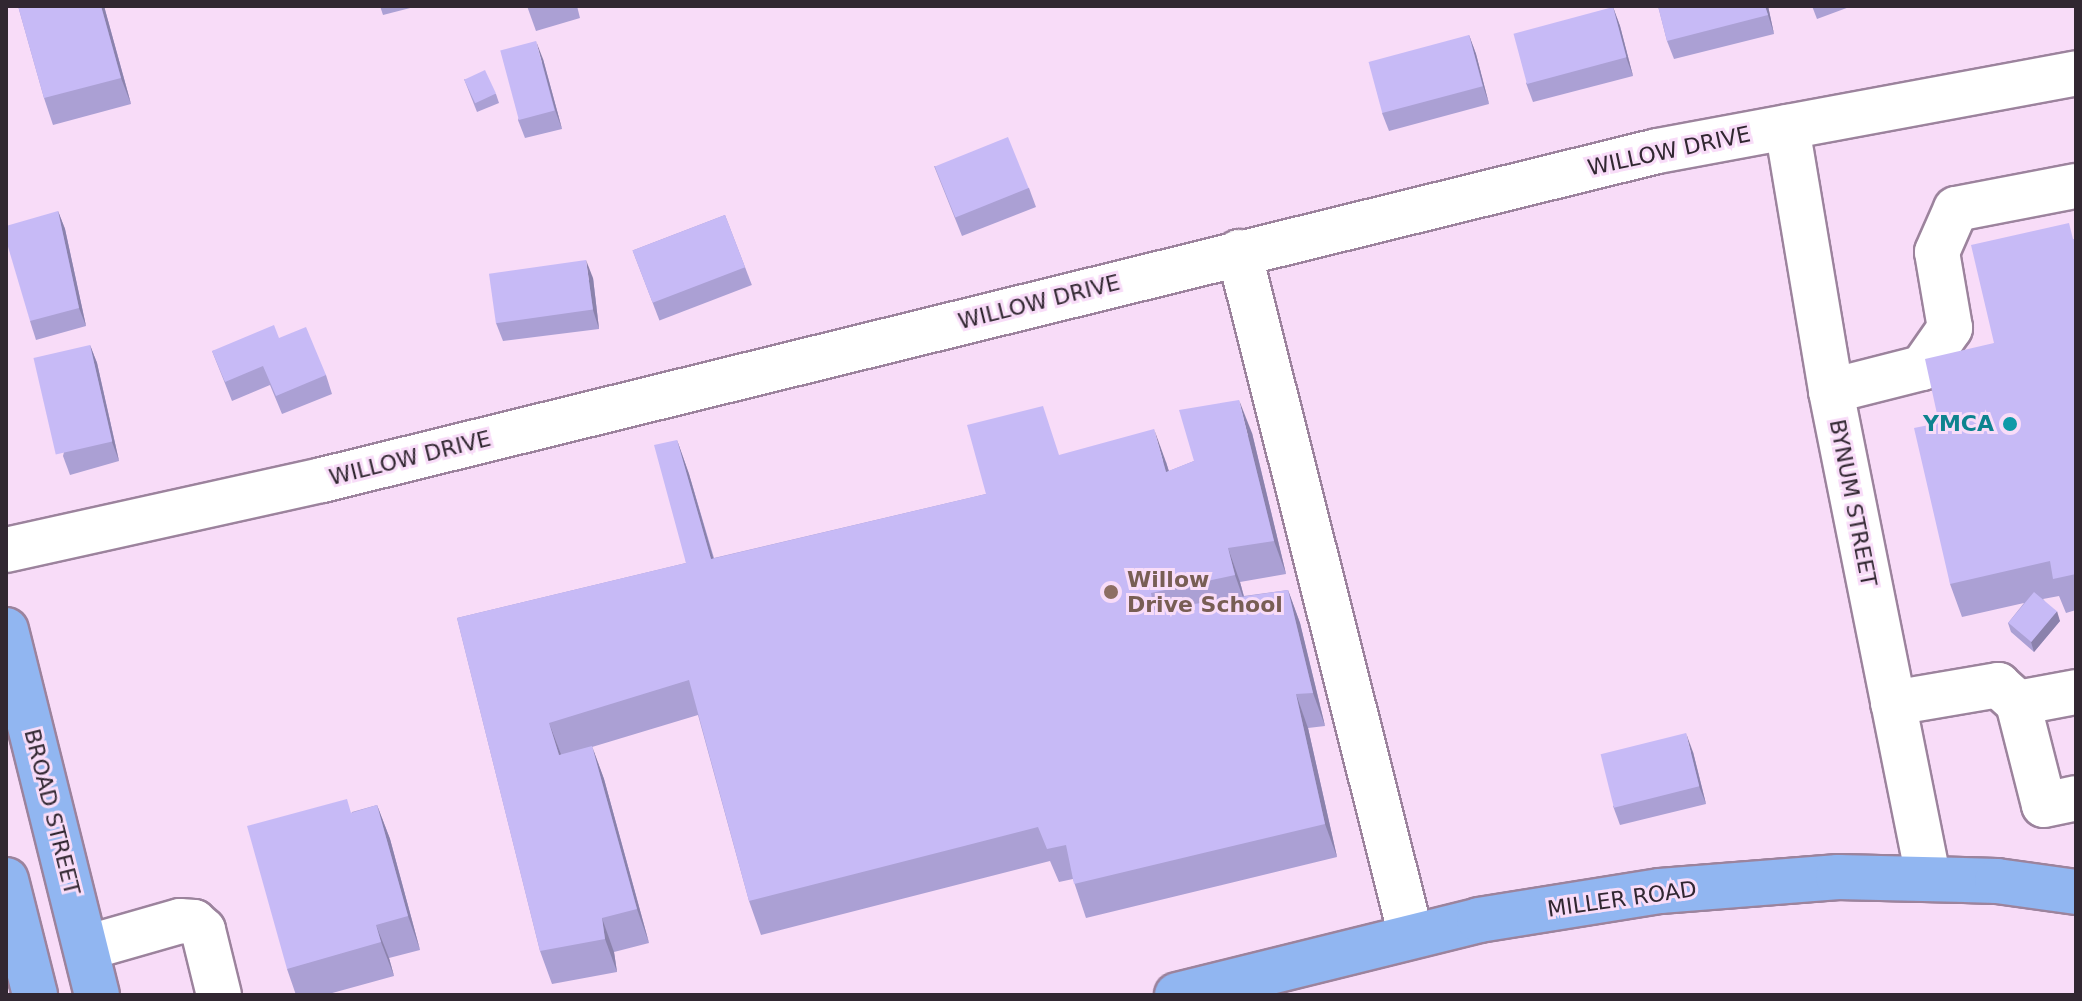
<!DOCTYPE html>
<html>
<head>
<meta charset="utf-8">
<style>
  body { margin:0 }
  #map { position:relative; width:2082px; height:1001px; overflow:hidden; background:#f8dcf8; font-family:"DejaVu Sans",sans-serif }
  div>[style] { position:absolute }
  .roads { filter:drop-shadow(2px 0 #9c839d) drop-shadow(-2px 0 #9c839d) drop-shadow(0 2px #9c839d) drop-shadow(0 -2px #9c839d) }
  .minor>* { height:44px; margin:-22px; padding:0 22px; transform-origin:22px; border-radius:22px; background:#fff }
  .major>* { height:44px; margin:-22px; padding:0 22px; transform-origin:22px; border-radius:22px; background:#91b6f1 }
  .wall>* { inset:0; background:#aba0d4; transform-origin:0 0 }
  .shaded-wall>* { inset:0; background:#8b82ac }
  .building>* { inset:0; background:#c7baf6; transform-origin:0 0 }
  .dots>* { width:22px; height:22px; translate:-50% -50%; box-sizing:border-box; border:4px solid #f8dcf8; border-radius:50% }
  span { translate:-50% -50%; white-space:nowrap; text-align:center; line-height:1.15; -webkit-text-stroke:6px #f8dcf8; paint-order:stroke }
  .street-label { font-size:22px; color:#312731 }
  .culture-label { font-size:22px; color:#0d838f; font-weight:700 }
  .right { translate:-100% -50%; text-align:right }
  .education-label { font-size:22px; color:#785e54; font-weight:700 }
  .left { translate:0 -50%; text-align:left }
  .frame { position:absolute; inset:0; border:8px solid #312731; pointer-events:none }
</style>
</head>
<body>
<div id="map">
  <div class="roads">
    <div class="minor">
      <div style="left:1787px;top:127px;width:268px;rotate:80.5deg"></div>
      <div style="left:1831px;top:391px;width:497px;rotate:78.7deg"></div>
      <div style="left:1239px;top:252px;width:705px;rotate:75.88deg"></div>
      <div style="left:1831px;top:391px;width:94px;rotate:-14.2deg"></div>
      <div style="left:1922px;top:368px;width:49px;rotate:-55deg"></div>
      <div style="left:1950px;top:328px;width:77px;rotate:-99.7deg"></div>
      <div style="left:1937px;top:252px;width:47px;rotate:-66.2deg"></div>
      <div style="left:1956px;top:209px;width:122px;rotate:-10.9deg"></div>
      <div style="left:6px;top:550px;width:324px;rotate:-12.5deg"></div>
      <div style="left:322px;top:480px;width:1375px;rotate:-13.84deg"></div>
      <div style="left:1657px;top:151px;width:426px;rotate:-10.5deg"></div>
      <div style="left:2076px;top:692px;width:59px;rotate:169.3deg"></div>
      <div style="left:2018px;top:703px;width:105px;rotate:75.7deg"></div>
      <div style="left:2044px;top:805px;width:33px;rotate:-12deg"></div>
      <div style="left:1893px;top:703px;width:107px;rotate:-9.7deg"></div>
      <div style="left:1998px;top:685px;width:27px;rotate:42deg"></div>
      <div style="left:86px;top:948px;width:98px;rotate:-16deg"></div>
      <div style="left:180px;top:921px;width:14px;rotate:4deg"></div>
      <div style="left:194px;top:922px;width:12px;rotate:42deg"></div>
      <div style="left:203px;top:930px;width:67px;rotate:76.2deg"></div>
    </div>
    <div class="major">
      <div style="left:6px;top:630px;width:376px;rotate:76deg"></div>
      <div style="left:6px;top:880px;width:119px;rotate:75.8deg"></div>
      <div style="left:1177px;top:995px;width:311px;rotate:-13.9deg"></div>
      <div style="left:1479px;top:920px;width:183px;rotate:-9.1deg"></div>
      <div style="left:1660px;top:891px;width:179px;rotate:-4.5deg"></div>
      <div style="left:1838px;top:877px;width:159px;rotate:1.4deg"></div>
      <div style="left:1997px;top:881px;width:80px;rotate:7.9deg"></div>
    </div>
  </div>
  <div class="wall">
    <div style="clip-path:polygon(18px 6px,104px 6px,131px 104px,53px 125px,44px 98px)"></div>
    <div style="clip-path:polygon(380px 6px,418px 6px,383px 15px)"></div>
    <div style="clip-path:polygon(527px 6px,577px 6px,580px 18px,536px 31px)"></div>
    <div style="clip-path:polygon(1658px 6px,1768px 6px,1774px 34px,1674px 59px,1667px 41px)"></div>
    <div style="clip-path:polygon(1812px 6px,1852px 6px,1817px 19px)"></div>
    <div style="clip-path:polygon(1613px 7px,1620px 26px,1633px 76px,1533px 102px,1526px 83px)"></div>
    <div style="clip-path:polygon(1469px 35px,1476px 54px,1489px 104px,1389px 131px,1382px 113px)"></div>
    <div style="clip-path:polygon(543px 59px,562px 129px,525px 138px,518px 120px)"></div>
    <div style="clip-path:polygon(464px 79px,496px 94px,499px 103px,477px 112px)"></div>
    <div style="clip-path:polygon(934px 166px,1029px 188px,1036px 207px,962px 236px)"></div>
    <div style="clip-path:polygon(58px 211px,65px 229px,86px 326px,36px 340px,30px 321px)"></div>
    <div style="left:725px;top:215px;width:75px;height:99px;rotate:69deg"></div>
    <div style="clip-path:polygon(2075px 239px,2076px 239px,2076px 610px,2066px 613px,2059px 596px,2043px 599px,2060px 621px,2034px 652px,2011px 632px,2008px 623px,2024px 603px,1962px 617px,1950px 584px,1939px 423px,1994px 343px)"></div>
    <div style="clip-path:polygon(593px 278px,599px 329px,503px 341px,496px 323px)"></div>
    <div style="clip-path:polygon(279px 338px,326px 375px,332px 394px,282px 414px,270px 385px,232px 401px,212px 351px)"></div>
    <div style="clip-path:polygon(90px 345px,97px 363px,119px 461px,70px 475px,63px 456px)"></div>
    <div style="clip-path:polygon(1252px 433px,1286px 574px,1240px 582px,1244px 596px,1288px 590px,1300px 623px,1325px 726px,1308px 728px,1337px 857px,1086px 918px,1073px 879px,1059px 882px,1050px 861px,761px 935px,749px 901px,698px 715px,592px 747px,604px 779px,649px 943px,614px 952px,617px 972px,552px 984px,540px 951px,457px 618px,686px 563px,677px 440px,689px 474px,714px 558px,986px 494px,1060px 455px,1166px 462px,1169px 471px,1194px 461px)"></div>
    <div style="clip-path:polygon(1693px 752px,1706px 804px,1620px 825px,1613px 806px)"></div>
    <div style="clip-path:polygon(377px 805px,390px 839px,420px 950px,389px 958px,394px 976px,325px 995px,296px 995px,287px 969px,352px 812px)"></div>
  </div>
  <div class="shaded-wall">
    <div style="clip-path:polygon(101px 6px,104px 6px,131px 104px,121px 78px)"></div>
    <div style="clip-path:polygon(1765px 6px,1768px 6px,1774px 34px,1768px 15px)"></div>
    <div style="clip-path:polygon(1613px 7px,1620px 26px,1633px 76px,1626px 57px)"></div>
    <div style="clip-path:polygon(1469px 35px,1476px 54px,1489px 104px,1483px 86px)"></div>
    <div style="clip-path:polygon(536px 41px,543px 59px,562px 129px,555px 110px)"></div>
    <div style="clip-path:polygon(58px 211px,65px 229px,86px 326px,79px 308px)"></div>
    <div style="clip-path:polygon(586px 260px,593px 278px,599px 329px,593px 310px)"></div>
    <div style="clip-path:polygon(90px 345px,97px 363px,119px 461px,112px 442px)"></div>
    <div style="clip-path:polygon(1239px 400px,1252px 433px,1286px 574px,1274px 541px)"></div>
    <div style="clip-path:polygon(1154px 429px,1166px 462px,1179px 506px,1166px 472px)"></div>
    <div style="clip-path:polygon(677px 440px,689px 474px,723px 592px,711px 559px)"></div>
    <div style="clip-path:polygon(1228px 548px,1240px 582px,1247px 609px,1235px 575px)"></div>
    <div style="clip-path:polygon(1288px 590px,1300px 623px,1325px 726px,1313px 693px)"></div>
    <div style="clip-path:polygon(2057px 611px,2060px 621px,2034px 652px,2031px 642px)"></div>
    <div style="clip-path:polygon(1296px 694px,1308px 728px,1337px 857px,1325px 824px)"></div>
    <div style="clip-path:polygon(549px 723px,562px 757px,559px 755px)"></div>
    <div style="clip-path:polygon(1686px 733px,1693px 752px,1706px 804px,1699px 786px)"></div>
    <div style="clip-path:polygon(592px 746px,604px 779px,649px 943px,637px 909px)"></div>
    <div style="clip-path:polygon(377px 805px,390px 839px,420px 950px,408px 916px)"></div>
    <div style="clip-path:polygon(602px 918px,614px 952px,617px 972px,605px 939px)"></div>
    <div style="clip-path:polygon(376px 925px,389px 958px,394px 976px,381px 942px)"></div>
  </div>
  <div class="building">
    <div style="clip-path:polygon(18px 6px,101px 6px,121px 78px,44px 98px)"></div>
    <div style="clip-path:polygon(1658px 6px,1765px 6px,1768px 15px,1667px 41px)"></div>
    <div style="left:1613px;top:7px;width:52px;height:103px;rotate:75deg"></div>
    <div style="left:1469px;top:35px;width:53px;height:104px;rotate:75deg"></div>
    <div style="left:536px;top:41px;width:72px;height:37px;rotate:75deg"></div>
    <div style="left:485px;top:70px;width:26px;height:23px;rotate:65deg"></div>
    <div style="left:1008px;top:137px;width:55px;height:79px;rotate:68deg"></div>
    <div style="clip-path:polygon(58px 211px,79px 308px,30px 321px,6px 240px,6px 226px)"></div>
    <div style="left:725px;top:215px;width:56px;height:99px;rotate:69deg"></div>
    <div style="clip-path:polygon(2069px 223px,2073px 239px,2076px 239px,2076px 574px,2053px 579px,2050px 561px,1950px 584px,1914px 428px,1939px 423px,1925px 359px,1994px 343px,1971px 245px)"></div>
    <div style="left:586px;top:260px;width:50px;height:98px;rotate:82deg"></div>
    <div style="clip-path:polygon(274px 325px,279px 338px,306px 327px,326px 375px,276px 396px,263px 366px,225px 382px,212px 351px)"></div>
    <div style="left:90px;top:345px;width:99px;height:58px;rotate:77deg"></div>
    <div style="clip-path:polygon(1239px 400px,1274px 541px,1228px 548px,1235px 575px,1151px 593px,1154px 610px,1288px 590px,1313px 693px,1296px 694px,1325px 824px,1074px 884px,1066px 845px,1047px 849px,1038px 827px,749px 901px,689px 680px,549px 723px,559px 755px,592px 746px,637px 909px,602px 918px,605px 939px,540px 951px,457px 618px,686px 563px,654px 445px,677px 440px,711px 559px,986px 494px,967px 425px,1043px 406px,1059px 455px,1154px 429px,1166px 472px,1194px 461px,1179px 410px)"></div>
    <div style="left:2034px;top:592px;width:30px;height:40px;rotate:40deg"></div>
    <div style="left:1686px;top:733px;width:55px;height:88px;rotate:76deg"></div>
    <div style="clip-path:polygon(347px 799px,351px 813px,377px 805px,408px 916px,376px 925px,381px 942px,287px 969px,247px 826px)"></div>
  </div>
  <div class="dots">
    <div style="left:2010px;top:424px;background:#0f9aa8"></div>
    <div style="left:1111px;top:592px;background:#8d6e63"></div>
  </div>
  <div class="street-label">
    <span style="left:1669px;top:151px;rotate:-12deg">WILLOW DRIVE</span>
    <span style="left:1039px;top:302px;rotate:-14deg">WILLOW DRIVE</span>
    <span style="left:410px;top:458px;rotate:-14deg">WILLOW DRIVE</span>
    <span style="left:1853px;top:503px;rotate:79deg">BYNUM STREET</span>
    <span style="left:52px;top:812px;rotate:76deg">BROAD STREET</span>
    <span style="left:1622px;top:899px;rotate:-8deg">MILLER ROAD</span>
  </div>
  <div class="culture-label">
    <span class="right" style="left:1994px;top:424px">YMCA</span>
  </div>
  <div class="education-label">
    <span class="left" style="left:1127px;top:592px">Willow<br>Drive School</span>
  </div>
  <div class="frame"></div>
</div>
</body>
</html>
